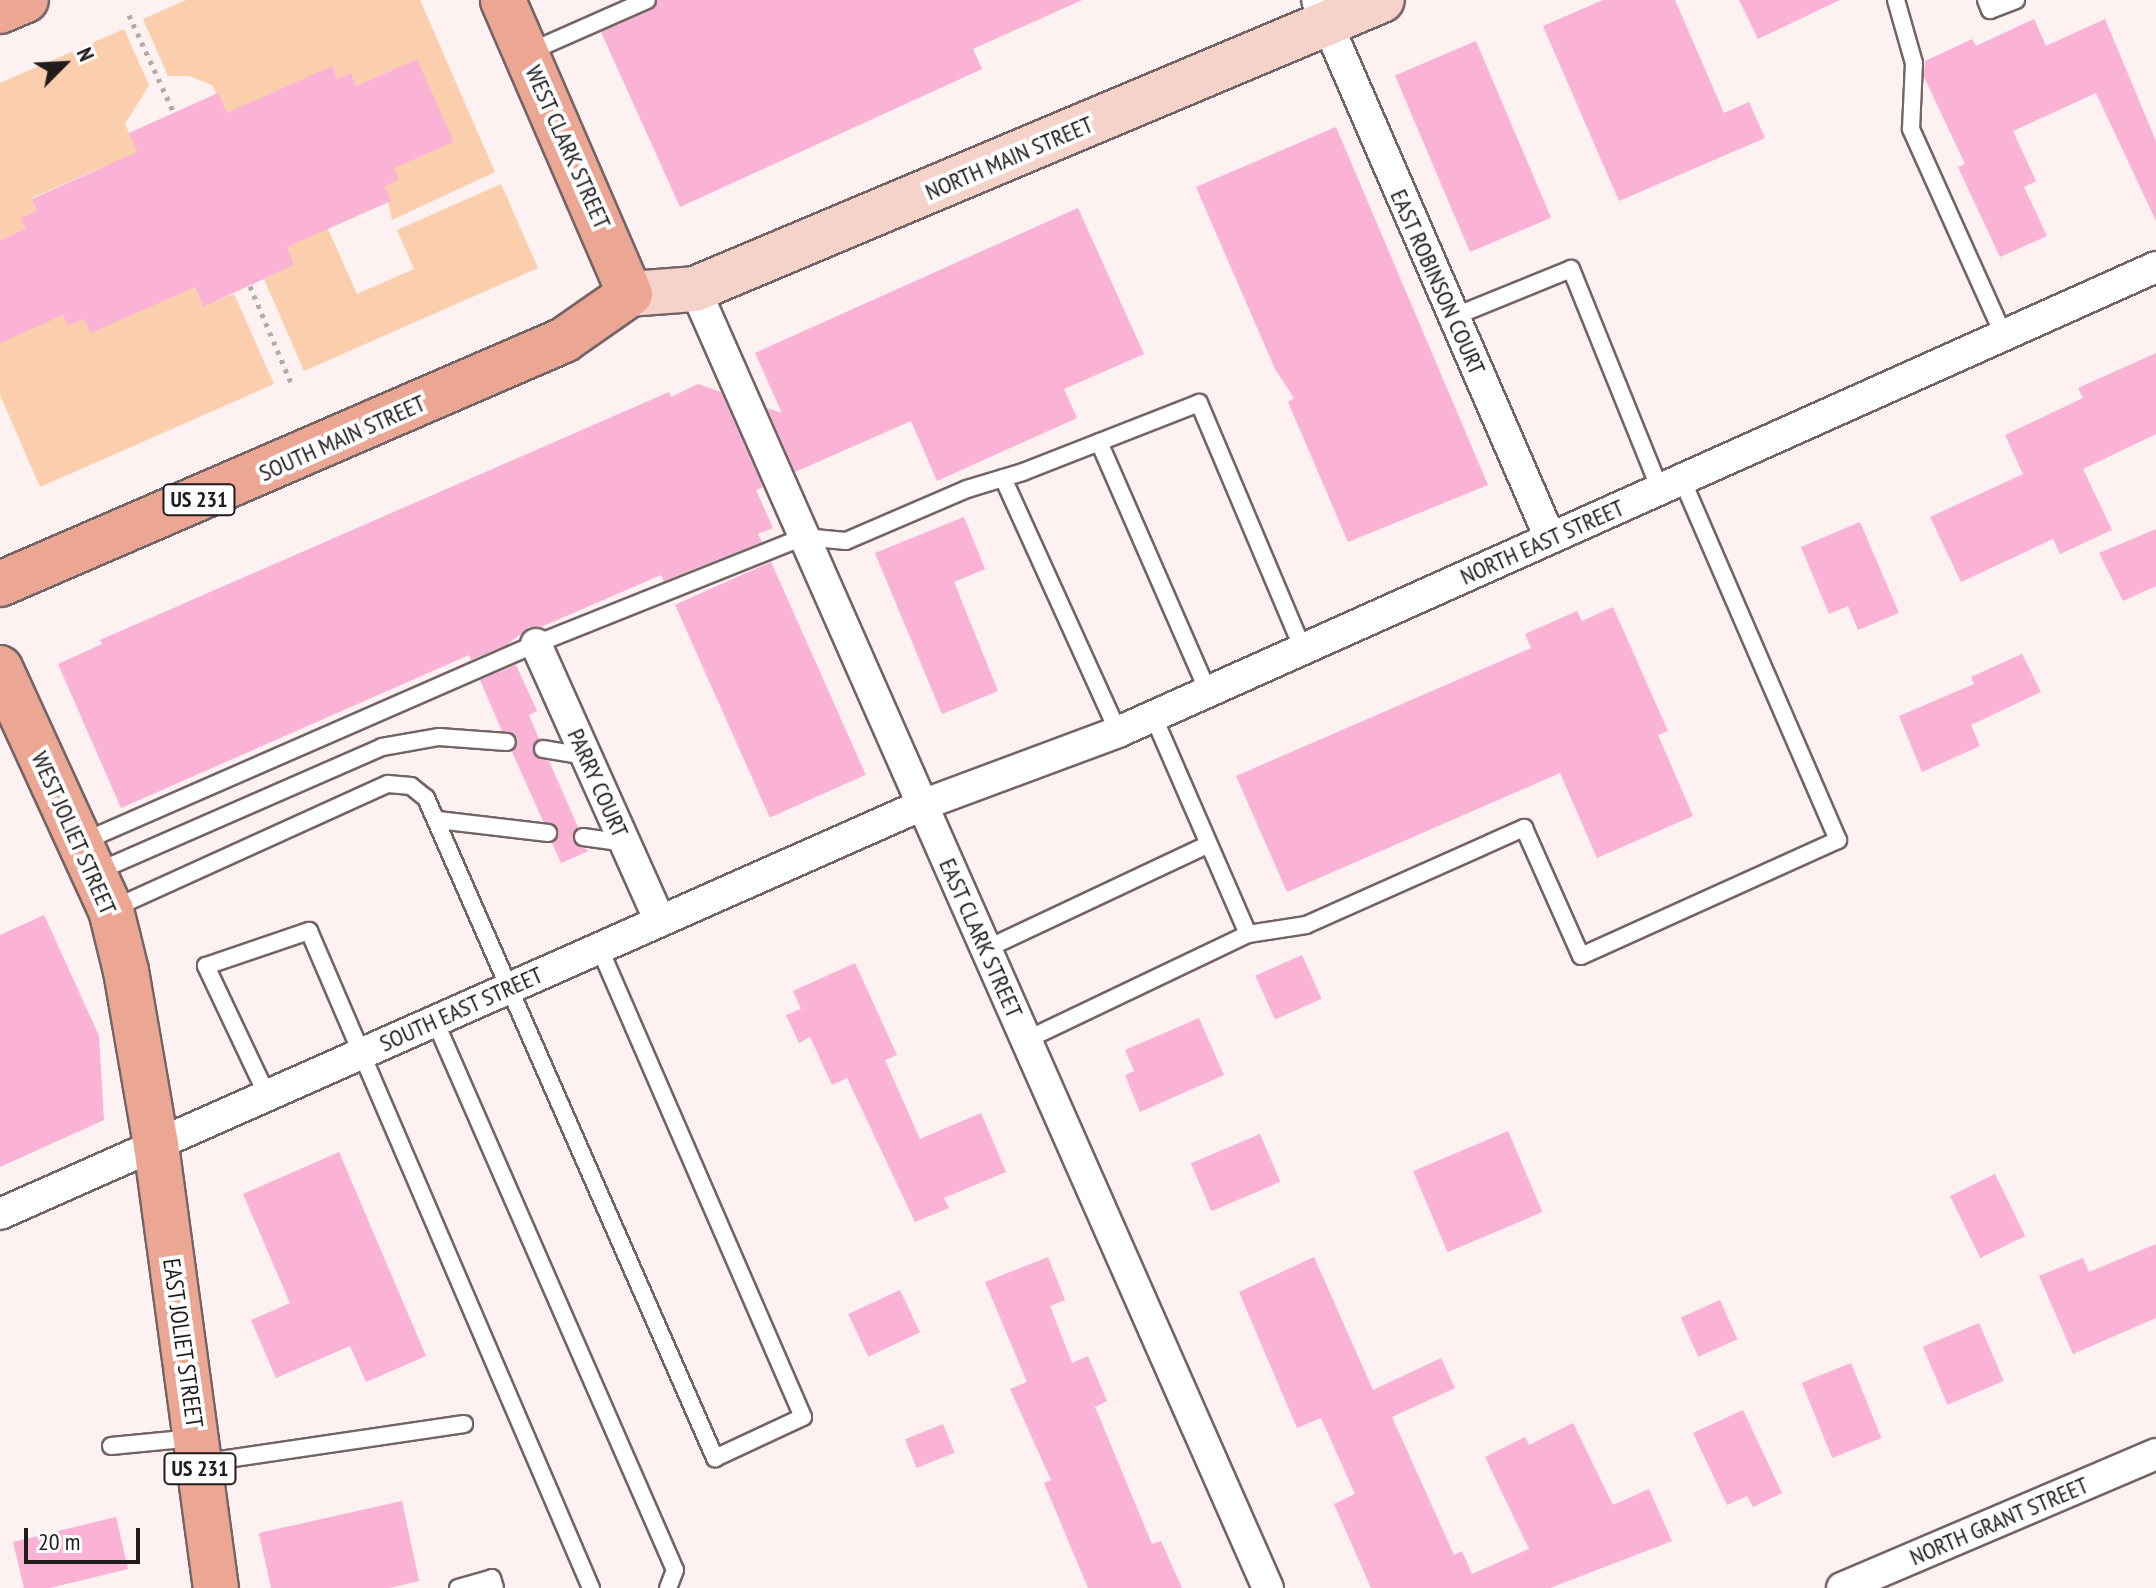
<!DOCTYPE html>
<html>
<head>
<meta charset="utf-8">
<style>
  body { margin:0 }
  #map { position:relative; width:2156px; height:1588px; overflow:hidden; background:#fef1f2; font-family:"PT Sans Narrow",sans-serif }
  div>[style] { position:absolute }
  .green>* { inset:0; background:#fbcfad }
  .building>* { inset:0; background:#fab2d5; transform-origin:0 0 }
  .path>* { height:5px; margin-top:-2.5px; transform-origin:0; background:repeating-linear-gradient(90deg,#b5aaab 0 4px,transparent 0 10px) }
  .roads { filter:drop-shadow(2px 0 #736466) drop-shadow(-2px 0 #736466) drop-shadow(0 2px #736466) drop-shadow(0 -2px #736466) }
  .lane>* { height:16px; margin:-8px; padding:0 8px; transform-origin:8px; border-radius:8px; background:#fff }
  .street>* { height:30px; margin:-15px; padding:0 15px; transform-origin:15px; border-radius:15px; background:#fff }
  .secondary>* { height:44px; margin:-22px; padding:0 22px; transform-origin:22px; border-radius:22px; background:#f6d3ca }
  .primary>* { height:44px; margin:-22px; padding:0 22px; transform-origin:22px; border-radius:22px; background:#eca794 }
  span { translate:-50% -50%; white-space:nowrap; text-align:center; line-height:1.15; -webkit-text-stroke:8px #fff; paint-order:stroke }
  .shield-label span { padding:2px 6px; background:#fff; border:2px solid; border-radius:6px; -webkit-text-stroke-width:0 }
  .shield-label { font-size:22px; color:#211b1c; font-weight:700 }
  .street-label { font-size:24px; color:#211b1c }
  .north { position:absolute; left:24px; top:24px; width:80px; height:80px; -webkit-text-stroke:6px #fff; paint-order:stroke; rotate:66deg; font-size:22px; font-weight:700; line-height:32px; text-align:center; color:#211b1c }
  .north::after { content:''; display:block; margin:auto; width:28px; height:36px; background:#211b1c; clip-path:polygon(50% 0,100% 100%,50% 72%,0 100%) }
  .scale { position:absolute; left:24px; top:1528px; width:116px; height:36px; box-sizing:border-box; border:4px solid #211b1c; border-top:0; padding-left:10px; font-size:24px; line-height:28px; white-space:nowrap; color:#211b1c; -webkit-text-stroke:6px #fff; paint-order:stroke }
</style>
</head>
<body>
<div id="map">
  <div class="green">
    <div style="clip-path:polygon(186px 0,420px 0,495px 172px,392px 220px,385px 186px,394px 168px,453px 142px,417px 59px,356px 86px,351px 73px,337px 79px,332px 67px,233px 126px,212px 85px,189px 76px,168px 76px,143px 19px)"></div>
    <div style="clip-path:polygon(124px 29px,149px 85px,125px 124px,143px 164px,100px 168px,32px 198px,37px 211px,22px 218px,26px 229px,0 240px,0 83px)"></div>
    <div style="clip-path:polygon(501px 184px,538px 268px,304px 371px,264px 279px,294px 265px,280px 233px,328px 229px,357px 294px,414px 269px,397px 230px)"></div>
    <div style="clip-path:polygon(188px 272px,203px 306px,234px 294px,274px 384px,40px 487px,0 395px,0 332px,63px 315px,84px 319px,90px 333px)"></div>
  </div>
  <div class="building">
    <div style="clip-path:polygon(658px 0,1082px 0,973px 49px,982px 69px,680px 207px,601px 32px,651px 10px)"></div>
    <div style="clip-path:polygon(1603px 0,1675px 0,1724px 113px,1749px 102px,1765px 138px,1619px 201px,1543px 26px)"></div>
    <div style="clip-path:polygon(1739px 0,1840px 0,1758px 39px)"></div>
    <div style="clip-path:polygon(2034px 19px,2046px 46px,2105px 19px,2156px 141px,2156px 221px,2096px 93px,2013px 131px,2036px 181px,2024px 187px,2047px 236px,2000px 257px,1958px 167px,1965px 164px,1924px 77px,1925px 61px,1972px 39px,1976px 46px)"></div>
    <div style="left:1476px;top:41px;width:192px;height:88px;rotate:67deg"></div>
    <div style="clip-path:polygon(417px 59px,454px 142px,394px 168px,399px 180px,385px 186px,391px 201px,287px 247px,294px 265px,203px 307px,195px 287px,90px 333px,84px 319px,68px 326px,63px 315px,0 343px,0 240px,26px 229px,21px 218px,37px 211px,32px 199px,137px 152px,129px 133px,218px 93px,227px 113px,332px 66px,337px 79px,351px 73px,356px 86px)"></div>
    <div style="clip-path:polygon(1336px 127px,1488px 485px,1348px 542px,1288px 402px,1294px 398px,1275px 369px,1196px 187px)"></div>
    <div style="clip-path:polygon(1078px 208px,1144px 354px,1064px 389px,1077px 418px,937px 481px,911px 421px,795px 472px,767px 408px,782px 413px,755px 353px)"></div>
    <div style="clip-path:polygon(2156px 353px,2156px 434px,2083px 469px,2112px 530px,2060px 554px,2053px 539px,1961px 582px,1930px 517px,2023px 474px,2005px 435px,2083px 398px,2078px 388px)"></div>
    <div style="clip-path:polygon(698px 384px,721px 392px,763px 487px,756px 490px,773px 528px,758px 534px,762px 542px,664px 581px,661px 575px,541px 627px,529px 627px,507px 645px,471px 660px,469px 655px,121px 808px,58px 664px,102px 644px,100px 640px,669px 392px,671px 397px)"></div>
    <div style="clip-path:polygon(964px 517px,985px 569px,954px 582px,998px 691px,942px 714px,875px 553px)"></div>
    <div style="clip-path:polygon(1860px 522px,1899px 613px,1858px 630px,1848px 606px,1829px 614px,1801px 547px)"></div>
    <div style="clip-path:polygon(2156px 529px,2156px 586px,2123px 601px,2099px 553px)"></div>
    <div style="left:771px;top:562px;width:233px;height:105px;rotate:66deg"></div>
    <div style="clip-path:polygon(1613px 607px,1668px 731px,1658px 735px,1693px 816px,1597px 858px,1560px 773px,1287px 892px,1236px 776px,1531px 648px,1525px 634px,1577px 611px,1582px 621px)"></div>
    <div style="clip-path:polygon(2022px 654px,2041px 692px,1971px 725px,1980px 746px,1922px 772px,1899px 716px,1974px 684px,1971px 677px)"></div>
    <div style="clip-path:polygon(516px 665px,537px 711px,529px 715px,539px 739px,533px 754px,549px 761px,578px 827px,573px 842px,589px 851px,561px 863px,552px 843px,558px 828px,543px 821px,512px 752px,517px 738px,502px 731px,480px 680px)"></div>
    <div style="clip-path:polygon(44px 915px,99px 1036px,104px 1120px,0 1167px,0 935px)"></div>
    <div style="left:1302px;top:955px;width:48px;height:51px;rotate:66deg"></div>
    <div style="clip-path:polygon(855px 963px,897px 1055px,885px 1060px,920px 1139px,981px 1113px,1006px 1172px,944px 1198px,949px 1208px,915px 1222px,847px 1078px,832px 1085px,810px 1037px,799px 1043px,786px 1015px,801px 1009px,793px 991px)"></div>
    <div style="clip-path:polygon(1199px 1018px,1224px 1075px,1140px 1112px,1125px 1075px,1134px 1071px,1125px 1050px)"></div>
    <div style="left:1508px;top:1131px;width:88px;height:103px;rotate:67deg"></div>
    <div style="left:1260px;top:1134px;width:52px;height:75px;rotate:67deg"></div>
    <div style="clip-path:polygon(339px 1152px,426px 1356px,366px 1382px,350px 1346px,276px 1378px,251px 1320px,290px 1303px,243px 1194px)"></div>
    <div style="left:1995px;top:1174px;width:69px;height:50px;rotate:64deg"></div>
    <div style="clip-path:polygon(2156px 1244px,2156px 1318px,2073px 1354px,2039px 1276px,2083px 1258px,2089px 1272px)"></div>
    <div style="clip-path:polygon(1048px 1257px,1065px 1300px,1050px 1306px,1072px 1363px,1088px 1356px,1107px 1401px,1095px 1407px,1152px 1544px,1161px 1541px,1182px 1588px,1088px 1588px,1044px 1483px,1051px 1480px,1010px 1389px,1027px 1382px,985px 1282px)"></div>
    <div style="clip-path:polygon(1314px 1257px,1373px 1390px,1441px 1358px,1455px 1388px,1392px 1417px,1454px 1555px,1462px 1551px,1472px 1574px,1529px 1549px,1485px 1457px,1525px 1437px,1529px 1445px,1573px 1423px,1613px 1505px,1649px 1489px,1672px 1541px,1550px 1588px,1371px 1588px,1334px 1504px,1355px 1494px,1321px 1418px,1297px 1428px,1239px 1292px)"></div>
    <div style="left:900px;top:1290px;width:47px;height:57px;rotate:65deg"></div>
    <div style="left:1720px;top:1300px;width:43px;height:43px;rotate:66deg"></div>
    <div style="left:1979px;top:1323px;width:63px;height:61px;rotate:67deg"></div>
    <div style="left:1851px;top:1363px;width:81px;height:53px;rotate:68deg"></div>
    <div style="clip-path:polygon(1743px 1410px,1782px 1493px,1753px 1507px,1747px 1496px,1727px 1505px,1693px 1433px)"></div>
    <div style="left:943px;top:1424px;width:31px;height:41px;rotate:68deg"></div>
    <div style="clip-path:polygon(402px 1501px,419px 1581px,389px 1588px,271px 1588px,259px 1533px)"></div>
    <div style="clip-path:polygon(116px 1517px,128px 1569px,50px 1588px,24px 1588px,13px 1542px)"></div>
  </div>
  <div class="path">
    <div style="left:129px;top:15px;width:108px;rotate:65.3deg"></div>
    <div style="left:250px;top:286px;width:108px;rotate:67deg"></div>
  </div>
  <div class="roads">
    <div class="lane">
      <div style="left:1896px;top:0;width:66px;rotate:74.1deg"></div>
      <div style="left:1914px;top:63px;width:66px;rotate:92.6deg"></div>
      <div style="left:1911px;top:129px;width:227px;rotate:65.8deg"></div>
      <div style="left:1986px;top:0;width:11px;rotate:68deg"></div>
      <div style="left:1990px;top:10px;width:28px;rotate:-21deg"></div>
      <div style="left:527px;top:53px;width:131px;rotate:-23.8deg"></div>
      <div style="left:1453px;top:317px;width:127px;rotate:-22.1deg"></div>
      <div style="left:1571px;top:269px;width:237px;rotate:68deg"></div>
      <div style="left:1099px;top:442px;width:273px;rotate:66.4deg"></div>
      <div style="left:1003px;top:478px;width:279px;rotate:65.6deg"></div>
      <div style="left:543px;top:749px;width:43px;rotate:9.5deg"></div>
      <div style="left:438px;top:820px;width:111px;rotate:6.7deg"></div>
      <div style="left:583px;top:837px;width:42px;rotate:8.1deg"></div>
      <div style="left:80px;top:843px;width:498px;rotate:-23.6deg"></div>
      <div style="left:536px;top:644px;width:289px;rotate:-21.8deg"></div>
      <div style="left:804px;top:537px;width:42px;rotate:5.4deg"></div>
      <div style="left:846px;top:541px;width:132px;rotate:-23.3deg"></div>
      <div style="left:967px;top:489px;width:59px;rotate:-16.9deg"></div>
      <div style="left:1023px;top:472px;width:189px;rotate:-21.4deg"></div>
      <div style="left:1199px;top:403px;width:267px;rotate:67.1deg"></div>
      <div style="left:94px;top:873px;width:314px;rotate:-23.6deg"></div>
      <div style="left:382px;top:747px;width:58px;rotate:-10deg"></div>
      <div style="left:439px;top:737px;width:68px;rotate:4.2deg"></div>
      <div style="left:112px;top:909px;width:303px;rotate:-24.4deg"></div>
      <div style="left:388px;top:784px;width:23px;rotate:5deg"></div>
      <div style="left:411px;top:786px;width:19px;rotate:39deg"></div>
      <div style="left:426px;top:798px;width:721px;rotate:66.35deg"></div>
      <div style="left:715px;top:1458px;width:97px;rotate:-25deg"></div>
      <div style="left:803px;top:1417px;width:512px;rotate:-113.46deg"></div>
      <div style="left:1248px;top:934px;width:59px;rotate:-8.8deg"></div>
      <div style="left:1306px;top:925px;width:239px;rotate:-24deg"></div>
      <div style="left:1524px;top:828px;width:140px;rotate:66deg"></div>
      <div style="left:1581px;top:956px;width:282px;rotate:-24.3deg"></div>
      <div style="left:1838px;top:840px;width:393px;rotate:-113.4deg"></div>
      <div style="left:986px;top:949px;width:246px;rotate:-25.2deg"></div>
      <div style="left:435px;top:1021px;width:599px;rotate:66.39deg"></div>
      <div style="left:675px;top:1570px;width:19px;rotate:111deg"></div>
      <div style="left:1026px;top:1040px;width:246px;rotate:-25.5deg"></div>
      <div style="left:1248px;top:934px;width:238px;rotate:-113.5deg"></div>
      <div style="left:267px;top:1095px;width:143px;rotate:-115.3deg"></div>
      <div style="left:206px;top:966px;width:109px;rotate:-18.8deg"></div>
      <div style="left:309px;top:931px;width:715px;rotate:66.77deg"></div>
      <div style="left:111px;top:1446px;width:83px;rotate:-5.5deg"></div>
      <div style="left:200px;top:1463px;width:267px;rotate:-8.4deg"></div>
      <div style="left:458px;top:1588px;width:35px;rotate:-16deg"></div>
      <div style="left:492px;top:1578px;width:10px;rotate:73deg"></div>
    </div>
    <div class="street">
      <div style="left:1317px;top:0;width:586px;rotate:66.58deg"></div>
      <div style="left:695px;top:289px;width:1420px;rotate:66.2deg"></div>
      <div style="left:536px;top:644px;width:303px;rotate:65.9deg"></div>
      <div style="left:0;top:1214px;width:1009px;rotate:-23.92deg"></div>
      <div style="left:922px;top:805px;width:209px;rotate:-20.4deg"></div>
      <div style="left:1118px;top:732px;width:1137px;rotate:-24.13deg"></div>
      <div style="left:1842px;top:1588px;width:341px;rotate:-23.1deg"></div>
    </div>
    <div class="secondary">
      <div style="left:630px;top:294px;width:65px;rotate:-4.4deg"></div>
      <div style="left:695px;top:289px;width:745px;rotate:-22.82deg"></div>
    </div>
    <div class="primary">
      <div style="left:0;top:11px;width:28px;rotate:-23deg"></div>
      <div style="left:0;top:584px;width:615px;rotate:-23.39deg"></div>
      <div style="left:564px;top:340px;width:80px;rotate:-34.9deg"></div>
      <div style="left:630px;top:294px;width:320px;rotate:-113.4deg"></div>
      <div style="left:0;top:668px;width:266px;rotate:65.4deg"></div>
      <div style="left:111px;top:910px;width:63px;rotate:76.2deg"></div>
      <div style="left:126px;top:971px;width:177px;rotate:80.2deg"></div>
      <div style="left:156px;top:1145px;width:447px;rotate:82.3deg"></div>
    </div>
  </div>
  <div class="shield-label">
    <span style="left:199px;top:500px">US 231</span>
    <span style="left:200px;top:1469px">US 231</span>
  </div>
  <div class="street-label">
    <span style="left:568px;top:147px;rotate:66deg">WEST CLARK STREET</span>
    <span style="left:1009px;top:158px;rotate:-23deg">NORTH MAIN STREET</span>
    <span style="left:1438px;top:282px;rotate:66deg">EAST ROBINSON COURT</span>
    <span style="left:342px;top:438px;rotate:-24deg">SOUTH MAIN STREET</span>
    <span style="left:1542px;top:542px;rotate:-24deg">NORTH EAST STREET</span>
    <span style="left:598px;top:783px;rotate:66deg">PARRY COURT</span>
    <span style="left:74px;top:833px;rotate:66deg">WEST JOLIET STREET</span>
    <span style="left:981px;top:938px;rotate:66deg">EAST CLARK STREET</span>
    <span style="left:461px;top:1009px;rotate:-24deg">SOUTH EAST STREET</span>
    <span style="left:183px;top:1343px;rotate:82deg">EAST JOLIET STREET</span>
    <span style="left:1999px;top:1521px;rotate:-23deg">NORTH GRANT STREET</span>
  </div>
  <div class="north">N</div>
  <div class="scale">20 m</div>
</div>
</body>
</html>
